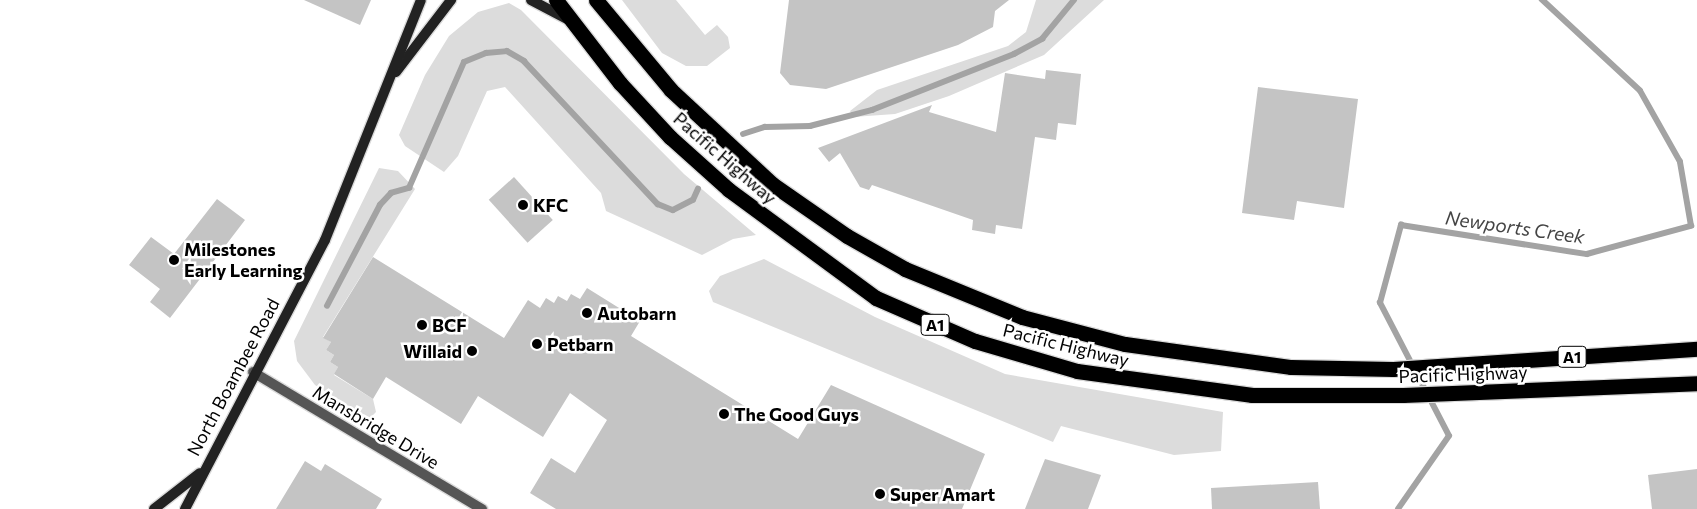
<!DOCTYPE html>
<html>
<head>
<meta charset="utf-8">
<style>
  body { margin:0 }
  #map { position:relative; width:1697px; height:509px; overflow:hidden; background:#fff; font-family:Commissioner,sans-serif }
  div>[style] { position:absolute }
  .green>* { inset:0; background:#dcdcdc }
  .stream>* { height:5.5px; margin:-2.75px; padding:0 2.75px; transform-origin:2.75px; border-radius:2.75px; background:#a3a3a3 }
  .building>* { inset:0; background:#c4c4c4; transform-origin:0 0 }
  .roads { filter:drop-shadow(1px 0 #dbdbdb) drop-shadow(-1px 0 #dbdbdb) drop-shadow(0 1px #dbdbdb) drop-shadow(0 -1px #dbdbdb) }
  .street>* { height:10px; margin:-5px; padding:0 5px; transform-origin:5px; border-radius:5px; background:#555 }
  .secondary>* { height:10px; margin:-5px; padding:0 5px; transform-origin:5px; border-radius:5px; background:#222 }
  .highway>* { height:15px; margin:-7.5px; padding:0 7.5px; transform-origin:7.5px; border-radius:7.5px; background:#000 }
  .dots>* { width:14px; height:14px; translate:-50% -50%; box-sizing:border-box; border:2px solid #fff; border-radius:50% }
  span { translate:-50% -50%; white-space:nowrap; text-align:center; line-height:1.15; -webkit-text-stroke:5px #fff; paint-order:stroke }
  .shield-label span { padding:1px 4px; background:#fff; border:1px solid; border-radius:4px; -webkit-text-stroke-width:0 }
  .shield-label { font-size:16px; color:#000; font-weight:700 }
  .street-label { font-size:18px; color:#000 }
  .poi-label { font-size:18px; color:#000; font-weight:700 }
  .left { translate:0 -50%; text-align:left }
  .right { translate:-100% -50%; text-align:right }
  .water-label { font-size:19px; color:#444; font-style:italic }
</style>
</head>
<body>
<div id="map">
  <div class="green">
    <div style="clip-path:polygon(622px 0,676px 0,705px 35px,717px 25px,728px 37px,730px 48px,707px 66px,686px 66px,662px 53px)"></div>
    <div style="clip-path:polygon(1036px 0,1104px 0,1044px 55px,949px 96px,895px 114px,853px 117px,850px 111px,877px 90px,1008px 46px,1026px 32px)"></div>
    <div style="clip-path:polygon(509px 3px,521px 10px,684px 174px,756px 235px,733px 239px,702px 255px,606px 211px,601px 193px,505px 87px,487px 91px,458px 156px,444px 172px,405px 146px,399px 135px,425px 75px,449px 36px,478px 12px)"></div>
    <div style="clip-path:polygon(379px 168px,398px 171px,415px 189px,323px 337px,331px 342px,326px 350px,334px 355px,330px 362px,338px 367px,334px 375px,373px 399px,376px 412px,369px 419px,315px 385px,297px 361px,294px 341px)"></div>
    <div style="clip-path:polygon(764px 259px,875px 317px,1005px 374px,1223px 412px,1221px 451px,1174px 455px,1061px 426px,1053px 442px,713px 302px,709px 291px,720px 276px)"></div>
  </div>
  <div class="stream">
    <div style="left:743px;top:134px;width:23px;rotate:-18deg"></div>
    <div style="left:765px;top:127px;width:45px;rotate:-1.3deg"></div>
    <div style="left:810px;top:126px;width:64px;rotate:-14.5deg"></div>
    <div style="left:872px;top:110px;width:153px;rotate:-21.5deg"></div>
    <div style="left:1014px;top:54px;width:32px;rotate:-28deg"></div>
    <div style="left:1042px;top:39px;width:50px;rotate:-50.6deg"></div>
    <div style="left:327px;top:306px;width:114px;rotate:-62.3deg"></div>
    <div style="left:380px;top:205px;width:16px;rotate:-47deg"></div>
    <div style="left:391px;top:193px;width:19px;rotate:-16deg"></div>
    <div style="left:409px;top:188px;width:137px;rotate:-66.4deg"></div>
    <div style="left:464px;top:62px;width:24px;rotate:-22deg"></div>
    <div style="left:486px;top:53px;width:21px;rotate:-5deg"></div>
    <div style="left:507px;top:51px;width:20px;rotate:30deg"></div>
    <div style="left:524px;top:61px;width:196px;rotate:46.9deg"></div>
    <div style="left:658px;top:204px;width:16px;rotate:22deg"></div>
    <div style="left:673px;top:210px;width:22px;rotate:-27deg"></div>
    <div style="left:693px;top:200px;width:12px;rotate:-66deg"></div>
    <div style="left:1398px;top:509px;width:89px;rotate:-55.1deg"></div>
    <div style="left:1449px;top:436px;width:150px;rotate:-117.4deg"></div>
    <div style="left:1380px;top:303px;width:81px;rotate:-74.9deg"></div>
    <div style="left:1401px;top:225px;width:188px;rotate:8.9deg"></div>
    <div style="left:1587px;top:254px;width:108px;rotate:-15.1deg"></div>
    <div style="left:1691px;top:226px;width:65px;rotate:-99.8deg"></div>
    <div style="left:1680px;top:162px;width:81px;rotate:-119.4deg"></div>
    <div style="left:1640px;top:91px;width:134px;rotate:-137.1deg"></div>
  </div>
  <div class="building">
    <div style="clip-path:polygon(304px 0,371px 0,360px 25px)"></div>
    <div style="clip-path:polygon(789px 0,1009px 0,995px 11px,993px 27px,958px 45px,826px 89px,790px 85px,780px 73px)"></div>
    <div style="clip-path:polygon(1046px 70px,1081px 74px,1076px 125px,1058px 123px,1056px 140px,1035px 137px,1022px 229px,996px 225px,995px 234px,972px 230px,973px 220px,872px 185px,869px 190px,860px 187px,840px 153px,829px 162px,818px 148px,932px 105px,929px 112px,996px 132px,1005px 73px,1045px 79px)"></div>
    <div style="clip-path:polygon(1258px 87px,1358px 99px,1344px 208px,1297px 201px,1294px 220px,1242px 213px)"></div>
    <div style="left:514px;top:177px;width:58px;height:34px;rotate:48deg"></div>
    <div style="clip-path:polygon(217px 199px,245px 220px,170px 318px,150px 302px,160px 289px,129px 265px,151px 237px,174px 254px)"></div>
    <div style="clip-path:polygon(373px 257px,504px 338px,528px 300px,540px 308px,546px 298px,554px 303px,558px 296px,567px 301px,571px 294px,580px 299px,587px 288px,640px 321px,631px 336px,798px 439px,831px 385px,985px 454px,962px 509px,556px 509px,530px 493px,551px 458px,575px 473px,607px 420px,570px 393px,543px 437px,478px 396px,461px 424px,386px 377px,373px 399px,334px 374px,338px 367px,330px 362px,334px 355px,326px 350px,331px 342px,323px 338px)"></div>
    <div style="clip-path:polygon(1045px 459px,1101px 475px,1088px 509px,1025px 509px)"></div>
    <div style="clip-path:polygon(305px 461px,321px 471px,325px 464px,382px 499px,376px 509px,276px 509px)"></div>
    <div style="clip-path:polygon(1697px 469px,1697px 509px,1652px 509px,1648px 475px)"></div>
    <div style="clip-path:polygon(1318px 482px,1320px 509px,1212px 509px,1211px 488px)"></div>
  </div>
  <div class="roads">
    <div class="street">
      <div style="left:253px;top:372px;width:267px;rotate:30.9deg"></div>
    </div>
    <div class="secondary">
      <div style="left:531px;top:0;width:43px;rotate:27.8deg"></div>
      <div style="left:396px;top:72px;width:91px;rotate:-52.6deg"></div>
      <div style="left:154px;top:509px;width:58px;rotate:-38deg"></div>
      <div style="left:185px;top:509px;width:303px;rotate:-62.5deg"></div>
      <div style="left:325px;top:240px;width:258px;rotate:-68.2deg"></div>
    </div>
    <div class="highway">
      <div style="left:556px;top:0;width:105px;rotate:52.4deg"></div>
      <div style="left:620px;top:83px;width:74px;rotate:47.2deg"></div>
      <div style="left:670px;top:137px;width:79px;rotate:41.9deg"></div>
      <div style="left:729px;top:190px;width:182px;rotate:36.3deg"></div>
      <div style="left:876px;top:298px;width:108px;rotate:23.5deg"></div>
      <div style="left:975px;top:341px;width:106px;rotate:16.4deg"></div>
      <div style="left:1077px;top:371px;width:177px;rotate:7.8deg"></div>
      <div style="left:1252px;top:395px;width:151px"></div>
      <div style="left:1403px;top:395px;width:294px;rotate:-2.3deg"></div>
      <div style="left:596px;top:0;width:117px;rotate:50.2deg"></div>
      <div style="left:671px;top:90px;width:138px;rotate:42.9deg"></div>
      <div style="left:772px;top:184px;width:91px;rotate:34.7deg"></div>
      <div style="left:847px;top:236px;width:67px;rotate:29.6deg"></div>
      <div style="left:905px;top:269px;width:126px;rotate:22.3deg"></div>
      <div style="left:1022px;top:317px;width:106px;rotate:14.7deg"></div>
      <div style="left:1125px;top:344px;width:168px;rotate:7.9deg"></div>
      <div style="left:1291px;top:367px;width:102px;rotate:1.1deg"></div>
      <div style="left:1393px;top:369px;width:305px;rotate:-3.8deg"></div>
    </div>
  </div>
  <div class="dots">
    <div style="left:523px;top:205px;background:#000"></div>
    <div style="left:174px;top:260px;background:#000"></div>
    <div style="left:587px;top:313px;background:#000"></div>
    <div style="left:422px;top:325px;background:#000"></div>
    <div style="left:537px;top:344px;background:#000"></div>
    <div style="left:472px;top:351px;background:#000"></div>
    <div style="left:724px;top:414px;background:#000"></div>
    <div style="left:880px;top:494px;background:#000"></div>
  </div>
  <div class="shield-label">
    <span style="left:935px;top:325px">A1</span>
    <span style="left:1572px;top:357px">A1</span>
  </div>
  <div class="street-label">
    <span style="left:725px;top:158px;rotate:41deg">Pacific Highway</span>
    <span style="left:1066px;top:345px;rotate:14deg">Pacific Highway</span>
    <span style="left:1463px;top:374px;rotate:-2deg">Pacific Highway</span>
    <span style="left:233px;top:377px;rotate:-62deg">North Boambee Road</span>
    <span style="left:376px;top:427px;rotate:31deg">Mansbridge Drive</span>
  </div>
  <div class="poi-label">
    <span class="left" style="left:533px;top:205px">KFC</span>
    <span class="left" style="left:184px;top:260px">Milestones<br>Early Learning</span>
    <span class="left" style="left:597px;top:313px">Autobarn</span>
    <span class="left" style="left:432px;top:325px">BCF</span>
    <span class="left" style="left:547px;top:344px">Petbarn</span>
    <span class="right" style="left:462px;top:351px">Willaid</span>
    <span class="left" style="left:734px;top:414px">The Good Guys</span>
    <span class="left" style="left:890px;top:494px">Super Amart</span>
  </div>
  <div class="water-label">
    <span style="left:1515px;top:227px;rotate:8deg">Newports Creek</span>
  </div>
</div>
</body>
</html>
